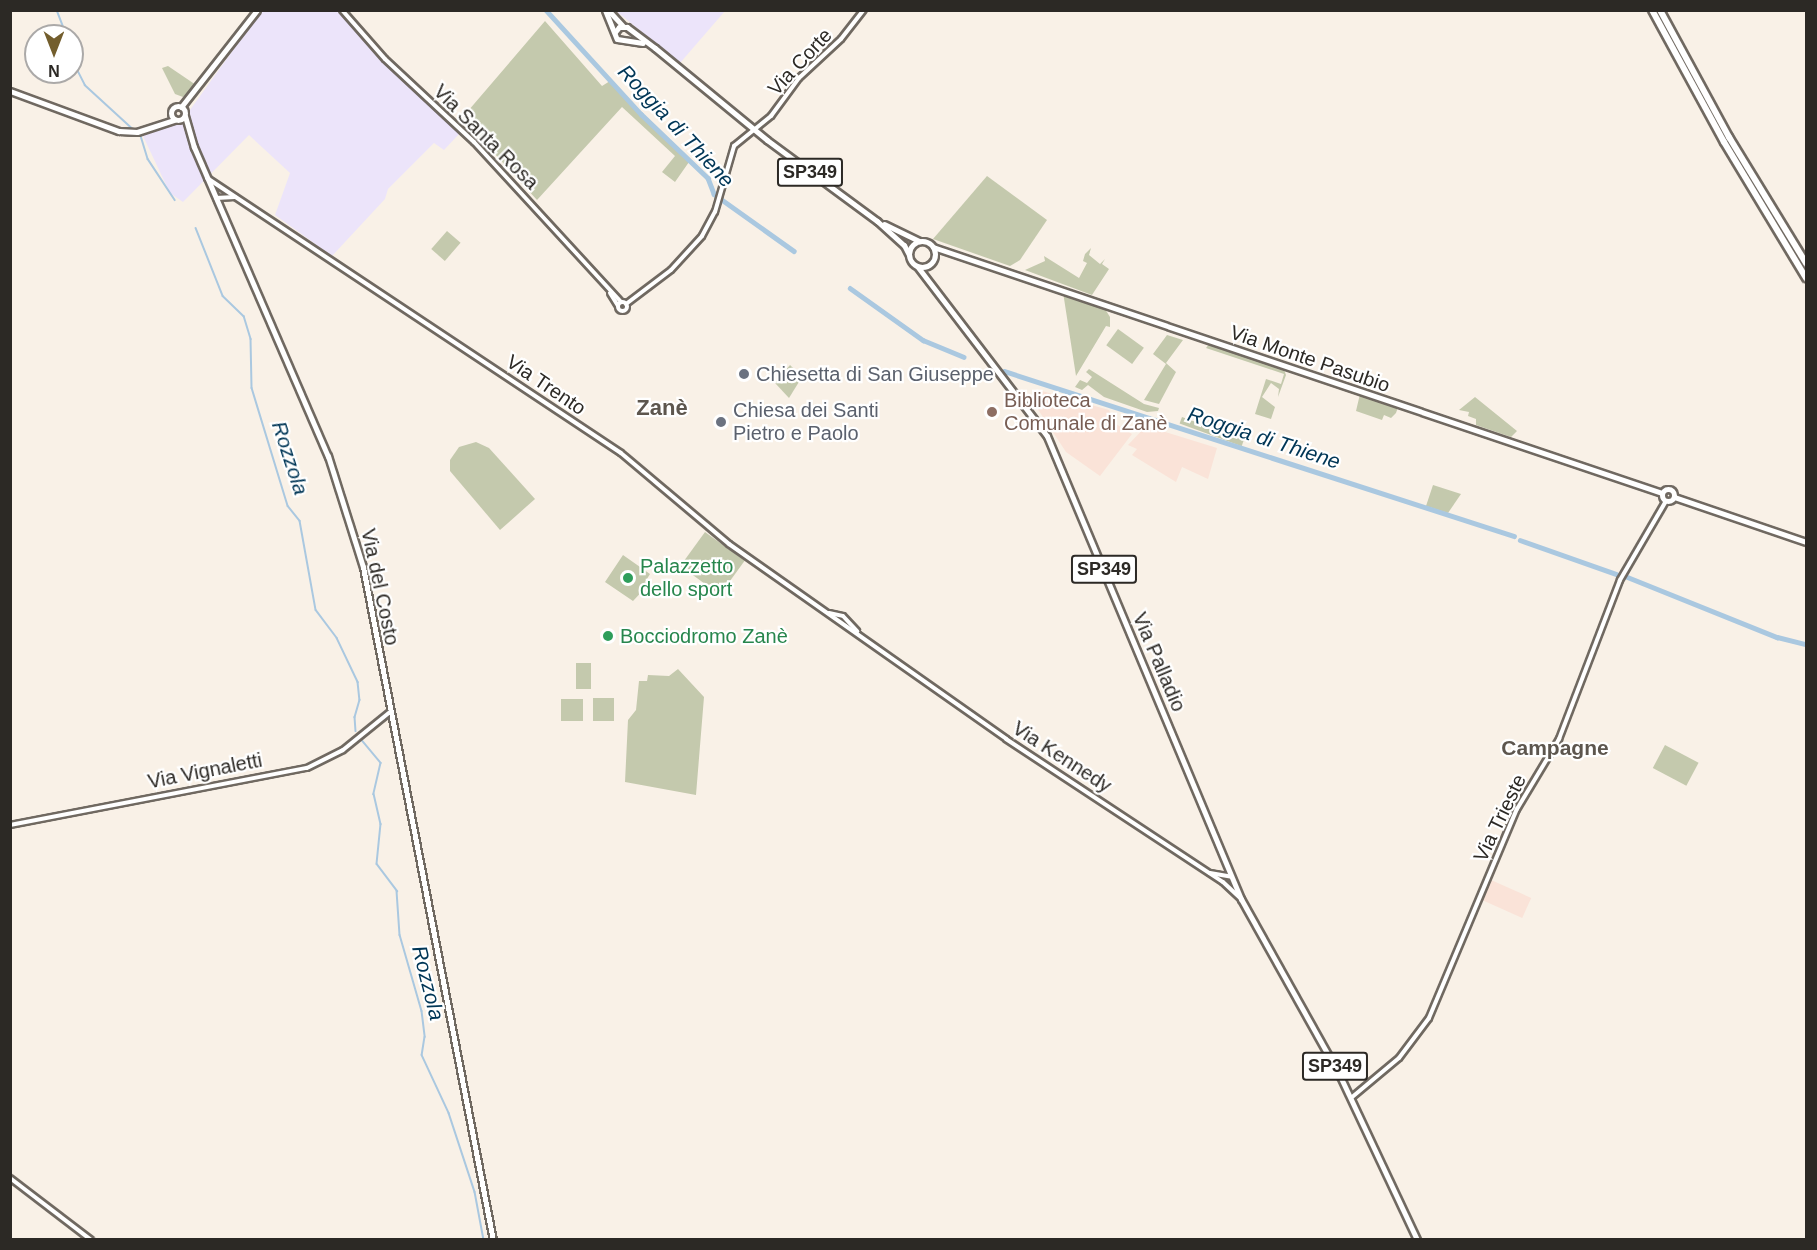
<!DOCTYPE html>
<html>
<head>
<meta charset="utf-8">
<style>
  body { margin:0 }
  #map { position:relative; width:1817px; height:1250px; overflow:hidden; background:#f9f1e7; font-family:Helvetica,sans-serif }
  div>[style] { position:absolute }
  .commercial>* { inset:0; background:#ece4fa }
  .education>* { inset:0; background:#fae3d8; transform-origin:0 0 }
  .green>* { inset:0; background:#c4c9ad; transform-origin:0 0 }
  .stream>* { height:1.5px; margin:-0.75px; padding:0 0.75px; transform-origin:0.75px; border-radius:0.75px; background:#aac8e0 }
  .canal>* { height:4.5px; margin:-2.25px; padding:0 2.25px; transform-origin:2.25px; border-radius:2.25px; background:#aac8e0 }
  .roads { filter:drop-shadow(2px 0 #706961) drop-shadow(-2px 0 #706961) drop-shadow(0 2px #706961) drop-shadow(0 -2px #706961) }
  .minor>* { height:4px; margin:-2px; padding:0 2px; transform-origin:2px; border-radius:2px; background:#fff }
  .minor>.ring { margin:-2px; padding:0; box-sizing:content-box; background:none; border:4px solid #fff; border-radius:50% }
  .major>* { height:5px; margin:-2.5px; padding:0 2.5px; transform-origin:2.5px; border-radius:2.5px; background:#fff }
  .major>.ring { margin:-2.5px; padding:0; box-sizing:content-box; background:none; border:5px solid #fff; border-radius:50% }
  .highway>* { height:6px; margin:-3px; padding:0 3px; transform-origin:3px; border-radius:3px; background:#fff }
  .dots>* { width:16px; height:16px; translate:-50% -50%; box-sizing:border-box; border:3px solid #fff; border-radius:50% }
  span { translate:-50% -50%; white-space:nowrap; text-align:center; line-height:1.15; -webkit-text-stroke:4.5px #fff; paint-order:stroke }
  .shield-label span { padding:2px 4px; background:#fff; border:2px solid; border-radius:4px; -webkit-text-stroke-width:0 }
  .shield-label { font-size:18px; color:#2c2925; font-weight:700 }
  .street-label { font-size:20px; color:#2c2925 }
  .worship-label { font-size:20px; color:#5b616d }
  .left { translate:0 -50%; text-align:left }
  .education-label { font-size:20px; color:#785e54 }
  .leisure-label { font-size:20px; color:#27864d }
  .water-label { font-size:21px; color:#003656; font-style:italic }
  .neighbourhood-label { font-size:21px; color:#5d564e; font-weight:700 }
  .quarter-label { font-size:22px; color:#5d564e; font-weight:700 }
  .frame { position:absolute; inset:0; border:12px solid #2c2925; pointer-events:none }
  .north { position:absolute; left:24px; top:24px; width:60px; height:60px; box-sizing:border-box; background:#fff; border:2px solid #aba9a8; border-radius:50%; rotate:180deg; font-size:16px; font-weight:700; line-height:24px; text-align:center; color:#2c2925 }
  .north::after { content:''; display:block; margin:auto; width:21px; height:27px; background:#735e2d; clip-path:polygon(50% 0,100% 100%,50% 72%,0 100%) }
</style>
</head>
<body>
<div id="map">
  <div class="commercial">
    <div style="clip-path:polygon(262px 10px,339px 11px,401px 80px,460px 133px,444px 150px,434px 143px,388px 189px,385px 199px,332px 256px,275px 215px,290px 173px,249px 135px,183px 202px,170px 193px,142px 134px,182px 121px)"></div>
    <div style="clip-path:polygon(616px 11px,725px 11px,680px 63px)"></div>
  </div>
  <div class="education">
    <div style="clip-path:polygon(1042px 391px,1109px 410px,1116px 424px,1132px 434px,1100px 476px,1066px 452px,1033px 402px)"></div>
    <div style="clip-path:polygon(1146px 426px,1217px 448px,1208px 479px,1182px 467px,1176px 482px,1132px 455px,1137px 449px,1128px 445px)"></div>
    <div style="left:1491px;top:880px;width:44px;height:22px;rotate:24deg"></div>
  </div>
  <div class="green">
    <div style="clip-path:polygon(545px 21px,602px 86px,610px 81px,689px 162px,675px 182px,662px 172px,675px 156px,622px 107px,537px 200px,462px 118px)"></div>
    <div style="clip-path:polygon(168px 66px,196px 85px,183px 97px,175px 94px,162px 68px)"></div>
    <div style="clip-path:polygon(987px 176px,1047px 220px,1020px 260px,1010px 266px,933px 239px)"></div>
    <div style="left:447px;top:231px;width:18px;height:24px;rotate:41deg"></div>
    <div style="clip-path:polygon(1091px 248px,1089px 255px,1100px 264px,1105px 259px,1102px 264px,1109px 269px,1092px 295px,1025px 270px,1045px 261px,1044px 256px,1079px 278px,1087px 263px,1083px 261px,1085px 254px)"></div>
    <div style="clip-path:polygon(1063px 292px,1105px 309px,1110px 317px,1110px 327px,1106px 326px,1076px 376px)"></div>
    <div style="left:1118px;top:329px;width:32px;height:20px;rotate:36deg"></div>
    <div style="clip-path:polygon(1167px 335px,1183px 340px,1166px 363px,1176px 372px,1159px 404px,1144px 400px,1166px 364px,1153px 354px)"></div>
    <div style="clip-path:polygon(1209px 344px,1283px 367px,1286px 375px,1278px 397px,1279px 389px,1271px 383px,1262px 397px,1275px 407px,1271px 419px,1255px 414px,1266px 379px,1281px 384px,1284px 374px,1206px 348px)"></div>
    <div style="clip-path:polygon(790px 365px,802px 377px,789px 398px,775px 383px)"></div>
    <div style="clip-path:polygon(1089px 369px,1144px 404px,1159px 408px,1158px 411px,1147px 412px,1104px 397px,1088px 385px,1082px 390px,1075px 387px,1080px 380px,1087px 383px,1092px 377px,1086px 372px)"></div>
    <div style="clip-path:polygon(1360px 394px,1398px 407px,1396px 413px,1391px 418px,1384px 415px,1382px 420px,1356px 411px)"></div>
    <div style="clip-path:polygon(1475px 397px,1517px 431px,1511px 437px,1476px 425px,1476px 419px,1468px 416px,1469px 412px,1459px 410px)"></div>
    <div style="left:1182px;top:417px;width:66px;height:7px;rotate:20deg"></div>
    <div style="clip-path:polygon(476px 442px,489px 448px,535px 499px,500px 530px,450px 471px,450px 460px,459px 447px)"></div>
    <div style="clip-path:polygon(1433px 485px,1461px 494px,1448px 513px,1426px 506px)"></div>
    <div style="left:705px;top:532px;width:49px;height:42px;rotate:36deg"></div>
    <div style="clip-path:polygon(623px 555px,650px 574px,645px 582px,648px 585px,633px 601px,605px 582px)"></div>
    <div style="left:576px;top:663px;width:15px;height:26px"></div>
    <div style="clip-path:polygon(678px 669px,704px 697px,696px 795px,625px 782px,628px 720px,636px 710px,639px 681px,647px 681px,648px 675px,669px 676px)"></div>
    <div style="left:614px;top:698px;width:23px;height:21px;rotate:90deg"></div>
    <div style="left:561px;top:699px;width:22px;height:22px"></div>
    <div style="left:1665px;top:745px;width:38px;height:26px;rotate:28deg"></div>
  </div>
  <div class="stream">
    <div style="left:57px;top:10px;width:28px;rotate:69deg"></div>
    <div style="left:72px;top:59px;width:29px;rotate:63deg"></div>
    <div style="left:85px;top:85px;width:65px;rotate:42.5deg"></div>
    <div style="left:141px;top:136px;width:24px;rotate:73deg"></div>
    <div style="left:148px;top:159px;width:49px;rotate:56.6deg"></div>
    <div style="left:196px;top:228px;width:73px;rotate:68.3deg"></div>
    <div style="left:223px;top:296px;width:29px;rotate:44deg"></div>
    <div style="left:244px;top:316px;width:24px;rotate:73deg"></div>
    <div style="left:251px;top:339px;width:49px;rotate:88.8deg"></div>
    <div style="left:252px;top:388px;width:123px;rotate:73deg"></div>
    <div style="left:288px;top:506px;width:19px;rotate:51deg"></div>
    <div style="left:300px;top:521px;width:90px;rotate:79.8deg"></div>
    <div style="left:316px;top:610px;width:35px;rotate:53deg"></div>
    <div style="left:337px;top:638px;width:49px;rotate:64.5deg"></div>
    <div style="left:358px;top:682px;width:18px;rotate:84deg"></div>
    <div style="left:360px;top:700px;width:18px;rotate:106deg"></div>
    <div style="left:355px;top:717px;width:14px;rotate:86deg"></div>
    <div style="left:361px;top:739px;width:31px;rotate:50deg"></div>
    <div style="left:381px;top:763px;width:32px;rotate:103deg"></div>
    <div style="left:374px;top:794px;width:31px;rotate:77deg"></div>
    <div style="left:381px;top:824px;width:40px;rotate:95.7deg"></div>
    <div style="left:377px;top:864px;width:34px;rotate:53deg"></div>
    <div style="left:397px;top:891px;width:44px;rotate:86.1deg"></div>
    <div style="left:400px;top:935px;width:79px;rotate:73.9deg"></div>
    <div style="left:422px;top:1011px;width:26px;rotate:83deg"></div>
    <div style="left:425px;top:1037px;width:18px;rotate:99deg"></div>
    <div style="left:422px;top:1055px;width:64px;rotate:65deg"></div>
    <div style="left:449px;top:1113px;width:83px;rotate:71.8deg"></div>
    <div style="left:475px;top:1192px;width:49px;rotate:79.4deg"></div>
  </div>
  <div class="canal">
    <div style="left:546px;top:10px;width:141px;rotate:47.6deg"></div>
    <div style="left:641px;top:114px;width:93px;rotate:43.7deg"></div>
    <div style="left:708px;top:178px;width:17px;rotate:69deg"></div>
    <div style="left:714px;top:194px;width:98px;rotate:35.5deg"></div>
    <div style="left:850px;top:288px;width:90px;rotate:35.5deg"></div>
    <div style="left:923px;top:340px;width:44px;rotate:22.5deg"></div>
    <div style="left:1004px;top:371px;width:536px;rotate:17.93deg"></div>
    <div style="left:1520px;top:540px;width:102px;rotate:19.5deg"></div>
    <div style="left:1625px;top:576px;width:164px;rotate:21.9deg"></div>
    <div style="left:1777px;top:637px;width:30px;rotate:14deg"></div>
  </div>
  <div class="roads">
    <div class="minor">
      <div style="left:342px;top:10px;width:65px;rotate:48.7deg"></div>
      <div style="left:385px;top:59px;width:122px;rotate:43deg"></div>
      <div style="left:474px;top:142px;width:217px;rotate:47.4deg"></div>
      <div style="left:207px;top:178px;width:497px;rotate:33.6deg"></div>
      <div style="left:621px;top:453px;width:141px;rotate:40.1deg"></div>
      <div style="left:729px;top:544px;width:339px;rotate:35.1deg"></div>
      <div style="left:1006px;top:739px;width:260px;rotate:33.4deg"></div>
      <div style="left:1223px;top:882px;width:22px;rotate:43deg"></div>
      <div style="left:216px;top:198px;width:19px;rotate:-3deg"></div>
      <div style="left:610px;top:293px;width:15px;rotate:58deg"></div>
      <div class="ring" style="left:617.5px;top:301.5px;width:5px;height:5px"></div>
      <div style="left:626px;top:304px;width:56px;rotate:-37.1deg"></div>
      <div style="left:671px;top:270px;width:46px;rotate:-47.6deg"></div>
      <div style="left:702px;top:236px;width:27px;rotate:-62deg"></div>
      <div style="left:715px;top:212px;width:69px;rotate:-73.9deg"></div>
      <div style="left:734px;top:146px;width:48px;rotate:-39deg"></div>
      <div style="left:771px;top:116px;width:47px;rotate:-53.6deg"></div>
      <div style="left:799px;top:78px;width:57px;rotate:-42.9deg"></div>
      <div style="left:841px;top:39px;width:37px;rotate:-52deg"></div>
      <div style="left:829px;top:613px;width:14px;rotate:12deg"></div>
      <div style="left:843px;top:616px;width:21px;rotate:47deg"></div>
      <div style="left:10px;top:825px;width:302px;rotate:-10.9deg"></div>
      <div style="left:307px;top:768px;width:40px;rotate:-26.6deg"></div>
      <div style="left:343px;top:750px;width:60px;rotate:-39deg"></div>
      <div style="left:1210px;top:873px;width:22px;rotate:10deg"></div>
      <div style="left:1351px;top:1098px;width:62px;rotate:-39.8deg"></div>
      <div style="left:1399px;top:1058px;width:50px;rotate:-53.1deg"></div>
      <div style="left:1429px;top:1018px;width:227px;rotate:-67.2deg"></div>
      <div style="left:1517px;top:809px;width:82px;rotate:-59deg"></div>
      <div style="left:1559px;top:739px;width:170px;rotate:-69deg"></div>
      <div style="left:1620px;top:580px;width:91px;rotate:-59.8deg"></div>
      <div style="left:10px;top:1178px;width:102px;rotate:37.4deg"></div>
    </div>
    <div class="major">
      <div style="left:605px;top:10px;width:31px;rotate:68deg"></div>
      <div style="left:617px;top:39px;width:26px;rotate:9deg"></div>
      <div style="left:608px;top:10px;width:22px;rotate:47deg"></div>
      <div style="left:615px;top:32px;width:6px;rotate:-51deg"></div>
      <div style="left:619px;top:27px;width:8px"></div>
      <div style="left:627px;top:27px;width:35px;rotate:37deg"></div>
      <div style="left:655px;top:48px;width:145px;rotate:39.4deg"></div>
      <div style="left:767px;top:140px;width:137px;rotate:36.4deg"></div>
      <div style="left:877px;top:221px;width:36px;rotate:42deg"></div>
      <div style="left:904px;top:245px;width:11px;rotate:63deg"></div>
      <div style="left:10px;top:91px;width:116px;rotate:20.2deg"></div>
      <div style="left:119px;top:131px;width:18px;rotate:3deg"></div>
      <div style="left:137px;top:132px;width:40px;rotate:-18deg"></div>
      <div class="ring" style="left:171px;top:106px;width:9px;height:9px"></div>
      <div style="left:181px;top:107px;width:123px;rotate:-51.9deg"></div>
      <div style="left:185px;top:116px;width:32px;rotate:74deg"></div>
      <div style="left:194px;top:147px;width:337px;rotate:66.6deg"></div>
      <div style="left:328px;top:456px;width:116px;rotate:72.5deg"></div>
      <div style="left:363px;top:567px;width:685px;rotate:79.07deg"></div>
      <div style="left:884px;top:224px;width:39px;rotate:26deg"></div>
      <div class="ring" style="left:909px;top:241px;width:21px;height:21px"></div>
      <div style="left:933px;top:247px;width:769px;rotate:18.65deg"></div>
      <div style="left:917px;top:266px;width:214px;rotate:52.6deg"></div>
      <div style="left:1047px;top:436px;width:502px;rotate:67.27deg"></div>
      <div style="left:1241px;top:899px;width:203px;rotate:60.8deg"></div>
      <div style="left:1340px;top:1076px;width:181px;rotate:64.8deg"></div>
      <div class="ring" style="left:1662px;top:489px;width:7px;height:7px"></div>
      <div style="left:1674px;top:497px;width:139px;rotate:18.8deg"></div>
    </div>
    <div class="highway">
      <div style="left:1652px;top:10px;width:150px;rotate:61.4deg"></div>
      <div style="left:1724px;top:142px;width:159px;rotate:58.9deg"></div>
      <div style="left:1660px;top:10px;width:145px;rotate:61.5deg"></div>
      <div style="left:1729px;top:137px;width:148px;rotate:58.6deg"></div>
    </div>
  </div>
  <div class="dots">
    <div style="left:744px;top:374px;background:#6b7280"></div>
    <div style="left:992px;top:412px;background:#8d6e63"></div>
    <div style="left:721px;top:422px;background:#6b7280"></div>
    <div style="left:628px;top:578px;background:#2e9e5b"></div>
    <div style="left:608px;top:636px;background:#2e9e5b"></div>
  </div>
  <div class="shield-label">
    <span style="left:810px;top:172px">SP349</span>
    <span style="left:1104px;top:569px">SP349</span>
    <span style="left:1335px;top:1066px">SP349</span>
  </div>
  <div class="street-label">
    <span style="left:800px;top:62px;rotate:-47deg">Via Corte</span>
    <span style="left:486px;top:137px;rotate:45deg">Via Santa Rosa</span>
    <span style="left:1310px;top:359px;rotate:19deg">Via Monte Pasubio</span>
    <span style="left:546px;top:385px;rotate:34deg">Via Trento</span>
    <span style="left:380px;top:587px;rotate:78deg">Via del Costo</span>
    <span style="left:1159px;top:662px;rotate:67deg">Via Palladio</span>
    <span style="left:1062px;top:757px;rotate:33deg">Via Kennedy</span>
    <span style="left:205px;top:771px;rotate:-11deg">Via Vignaletti</span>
    <span style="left:1500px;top:818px;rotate:-64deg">Via Trieste</span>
  </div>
  <div class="worship-label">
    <span class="left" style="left:756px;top:374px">Chiesetta di San Giuseppe</span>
    <span class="left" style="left:733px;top:422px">Chiesa dei Santi<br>Pietro e Paolo</span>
  </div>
  <div class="education-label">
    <span class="left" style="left:1004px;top:412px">Biblioteca<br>Comunale di Zanè</span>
  </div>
  <div class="leisure-label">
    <span class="left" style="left:640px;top:578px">Palazzetto<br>dello sport</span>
    <span class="left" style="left:620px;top:636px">Bocciodromo Zanè</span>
  </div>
  <div class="water-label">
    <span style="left:676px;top:126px;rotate:47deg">Roggia di Thiene</span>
    <span style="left:1264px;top:438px;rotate:18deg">Roggia di Thiene</span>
    <span style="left:290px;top:458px;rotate:72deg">Rozzola</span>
    <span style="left:428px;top:983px;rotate:76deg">Rozzola</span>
  </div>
  <div class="neighbourhood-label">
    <span style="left:1555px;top:748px">Campagne</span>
  </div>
  <div class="quarter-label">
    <span style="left:662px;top:408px">Zanè</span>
  </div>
  <div class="frame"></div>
  <div class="north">N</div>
</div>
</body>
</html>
